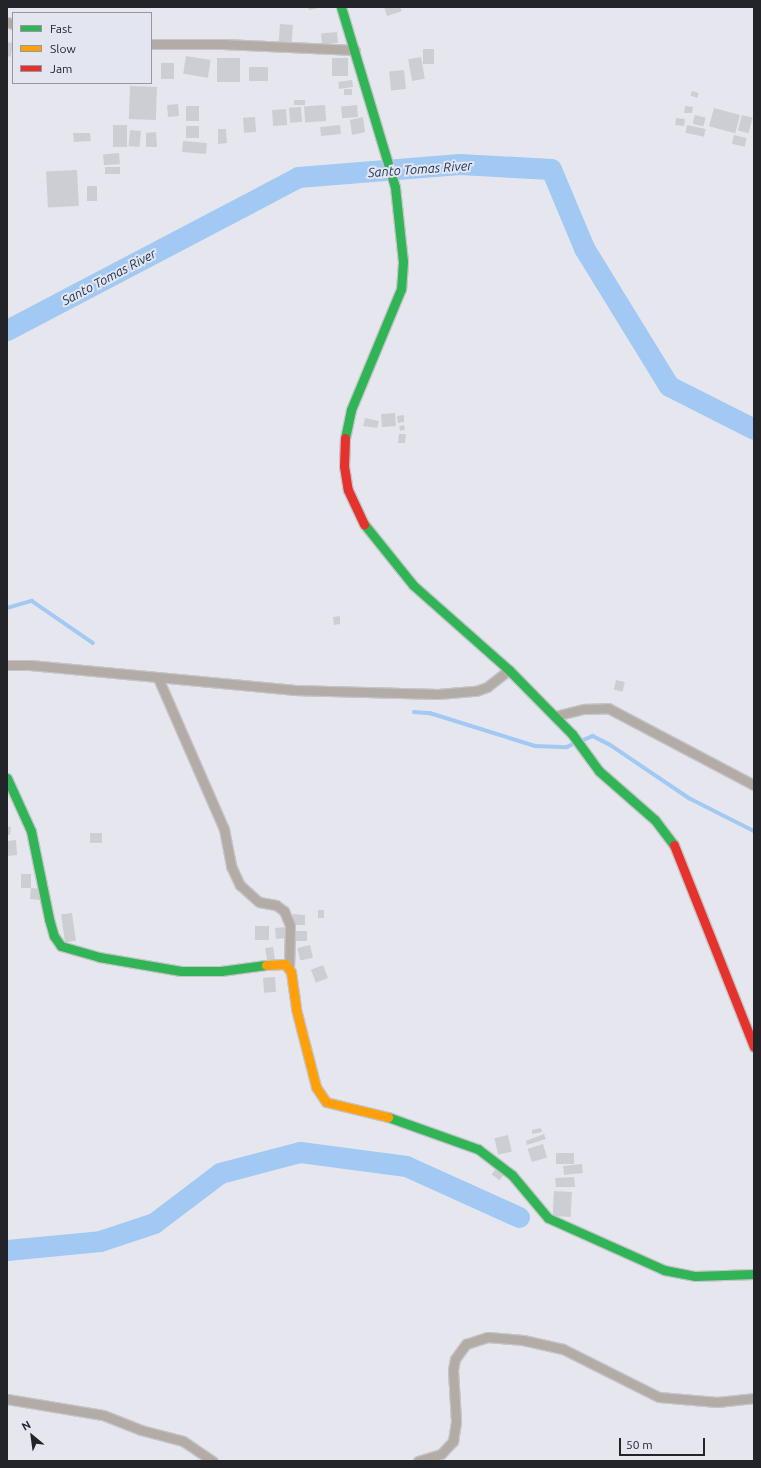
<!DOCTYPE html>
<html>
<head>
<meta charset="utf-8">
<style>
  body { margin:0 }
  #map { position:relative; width:761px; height:1468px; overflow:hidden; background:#e6e7ee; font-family:Ubuntu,sans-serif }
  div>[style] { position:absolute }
  .stream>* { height:3.5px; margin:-1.75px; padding:0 1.75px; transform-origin:1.75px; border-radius:1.75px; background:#a1c9f4 }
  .river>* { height:21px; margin:-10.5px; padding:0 10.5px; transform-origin:10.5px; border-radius:10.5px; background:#a1c9f4 }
  .building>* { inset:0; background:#cdced3; transform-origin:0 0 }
  .roads { filter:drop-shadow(1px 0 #c4c5ca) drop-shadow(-1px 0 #c4c5ca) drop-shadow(0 1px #c4c5ca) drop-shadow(0 -1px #c4c5ca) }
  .street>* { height:9px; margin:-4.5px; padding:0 4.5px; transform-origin:4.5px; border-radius:4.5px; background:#b3aca6 }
  .fast>* { height:9px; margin:-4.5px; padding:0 4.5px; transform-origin:4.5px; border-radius:4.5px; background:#30b455 }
  .slow>* { height:9px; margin:-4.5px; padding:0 4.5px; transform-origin:4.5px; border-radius:4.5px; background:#ff9f0a }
  .jam>* { height:9px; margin:-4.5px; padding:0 4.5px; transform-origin:4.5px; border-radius:4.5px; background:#e5322d }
  span { translate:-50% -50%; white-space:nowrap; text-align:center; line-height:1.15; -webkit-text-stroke:4px #e3e5f1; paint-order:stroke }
  .water-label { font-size:13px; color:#14324f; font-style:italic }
  .frame { position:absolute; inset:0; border:8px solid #232429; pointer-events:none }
  .legend { position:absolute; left:12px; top:12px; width:140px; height:72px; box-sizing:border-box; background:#e3e5f1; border:1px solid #9698a1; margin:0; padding:5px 7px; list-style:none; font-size:12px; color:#232429 }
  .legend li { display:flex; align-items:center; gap:8px; height:20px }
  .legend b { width:20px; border:1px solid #9698a1 }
  .north { position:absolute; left:12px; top:1416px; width:40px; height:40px; -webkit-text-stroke:3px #e3e5f1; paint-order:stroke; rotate:331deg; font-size:11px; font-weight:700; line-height:16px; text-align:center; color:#232429 }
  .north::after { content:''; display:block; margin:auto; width:14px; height:18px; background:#232429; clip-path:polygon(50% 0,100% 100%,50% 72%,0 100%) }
  .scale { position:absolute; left:619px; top:1438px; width:86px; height:18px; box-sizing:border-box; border:2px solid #232429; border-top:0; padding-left:5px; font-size:12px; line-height:14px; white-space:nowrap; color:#232429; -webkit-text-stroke:3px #e3e5f1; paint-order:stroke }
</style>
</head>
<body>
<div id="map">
  <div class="stream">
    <div style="left:7px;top:608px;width:26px;rotate:-16deg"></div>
    <div style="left:32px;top:601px;width:74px;rotate:34.5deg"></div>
    <div style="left:414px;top:712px;width:16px;rotate:4deg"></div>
    <div style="left:430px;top:713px;width:110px;rotate:17.4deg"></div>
    <div style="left:535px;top:746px;width:32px;rotate:2deg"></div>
    <div style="left:567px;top:747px;width:9px;rotate:-27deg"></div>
    <div style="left:581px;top:741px;width:13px;rotate:-23deg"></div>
    <div style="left:593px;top:736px;width:18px;rotate:27deg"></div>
    <div style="left:609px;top:744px;width:97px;rotate:34deg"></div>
    <div style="left:689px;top:798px;width:73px;rotate:26.9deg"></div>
  </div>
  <div class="river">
    <div style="left:7px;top:330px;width:329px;rotate:-27.7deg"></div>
    <div style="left:298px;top:177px;width:162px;rotate:-4.6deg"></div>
    <div style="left:459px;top:164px;width:92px;rotate:3.1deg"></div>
    <div style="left:551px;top:169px;width:86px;rotate:67.3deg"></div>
    <div style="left:584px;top:248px;width:162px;rotate:58.4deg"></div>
    <div style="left:669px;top:386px;width:95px;rotate:26.8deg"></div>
    <div style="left:7px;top:1250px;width:93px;rotate:-5.5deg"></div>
    <div style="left:100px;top:1241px;width:57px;rotate:-18.4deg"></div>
    <div style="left:154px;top:1223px;width:83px;rotate:-37.1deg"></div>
    <div style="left:220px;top:1173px;width:83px;rotate:-14.7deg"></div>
    <div style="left:300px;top:1152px;width:107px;rotate:7.5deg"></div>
    <div style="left:406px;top:1166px;width:124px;rotate:24.3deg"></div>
  </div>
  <div class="building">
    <div style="clip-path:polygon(308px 7px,319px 7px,319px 8px,309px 10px)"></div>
    <div style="clip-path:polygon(384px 7px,400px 7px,402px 11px,387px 16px)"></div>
    <div style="left:280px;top:24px;width:13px;height:19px;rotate:4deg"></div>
    <div style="left:337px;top:32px;width:11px;height:16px;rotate:85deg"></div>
    <div style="left:7px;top:42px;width:6px;height:14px;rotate:9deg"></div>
    <div style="left:423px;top:49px;width:11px;height:15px"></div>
    <div style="left:186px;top:56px;width:25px;height:18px;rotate:9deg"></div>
    <div style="left:421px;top:57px;width:22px;height:13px;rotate:80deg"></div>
    <div style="left:217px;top:58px;width:23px;height:24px"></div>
    <div style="left:332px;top:58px;width:16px;height:18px"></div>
    <div style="left:161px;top:63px;width:13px;height:16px"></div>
    <div style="left:249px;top:67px;width:19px;height:14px"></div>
    <div style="left:404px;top:70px;width:19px;height:15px;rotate:84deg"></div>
    <div style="left:352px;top:80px;width:7px;height:14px;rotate:82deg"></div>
    <div style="left:130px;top:86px;width:27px;height:33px;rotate:2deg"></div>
    <div style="left:344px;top:89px;width:8px;height:6px"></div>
    <div style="left:692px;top:91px;width:7px;height:5px;rotate:16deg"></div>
    <div style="left:305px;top:100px;width:5px;height:11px;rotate:90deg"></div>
    <div style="left:178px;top:104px;width:12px;height:11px;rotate:85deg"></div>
    <div style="left:325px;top:105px;width:16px;height:21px;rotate:86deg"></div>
    <div style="left:357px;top:105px;width:12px;height:16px;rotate:85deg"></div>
    <div style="left:186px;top:106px;width:13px;height:15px"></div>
    <div style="clip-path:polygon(685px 106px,693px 107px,692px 113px,684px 113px)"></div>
    <div style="left:301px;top:107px;width:15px;height:12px;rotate:86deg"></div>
    <div style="left:714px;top:108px;width:27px;height:19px;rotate:15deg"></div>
    <div style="left:286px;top:109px;width:16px;height:14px;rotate:86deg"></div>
    <div style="left:695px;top:115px;width:11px;height:9px;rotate:15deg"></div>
    <div style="left:742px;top:115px;width:11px;height:16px;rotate:15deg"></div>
    <div style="left:255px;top:117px;width:15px;height:12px;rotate:86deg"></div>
    <div style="clip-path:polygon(363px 117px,365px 132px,352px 135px,350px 120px)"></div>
    <div style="left:676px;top:118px;width:9px;height:7px;rotate:6deg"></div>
    <div style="left:113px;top:125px;width:14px;height:22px"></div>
    <div style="left:340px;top:125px;width:9px;height:20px;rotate:84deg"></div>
    <div style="left:687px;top:125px;width:19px;height:8px;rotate:12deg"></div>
    <div style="left:186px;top:126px;width:13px;height:12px"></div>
    <div style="clip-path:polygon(218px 129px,226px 129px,227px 143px,218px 144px)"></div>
    <div style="left:130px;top:130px;width:11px;height:16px;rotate:5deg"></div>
    <div style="clip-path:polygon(156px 132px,157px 147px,146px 147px,146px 133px)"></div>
    <div style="clip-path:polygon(73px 133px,90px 133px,91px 141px,74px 142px)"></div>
    <div style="left:734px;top:135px;width:13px;height:9px;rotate:13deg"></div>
    <div style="left:183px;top:141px;width:24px;height:11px;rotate:5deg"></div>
    <div style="left:119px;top:153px;width:11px;height:16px;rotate:85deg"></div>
    <div style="left:120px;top:167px;width:7px;height:15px;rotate:90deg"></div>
    <div style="left:77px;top:170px;width:36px;height:31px;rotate:87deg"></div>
    <div style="left:87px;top:186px;width:10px;height:15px"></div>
    <div style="left:395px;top:413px;width:13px;height:14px;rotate:86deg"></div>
    <div style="clip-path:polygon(404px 415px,404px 422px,398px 423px,397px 416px)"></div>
    <div style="clip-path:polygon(365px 418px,379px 421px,377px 428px,363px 426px)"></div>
    <div style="left:404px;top:425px;width:5px;height:5px;rotate:79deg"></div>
    <div style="clip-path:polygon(399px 434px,406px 434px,405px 443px,398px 443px)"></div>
    <div style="clip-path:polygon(340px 616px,340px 624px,334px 625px,333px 617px)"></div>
    <div style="left:616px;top:680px;width:9px;height:10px;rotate:13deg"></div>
    <div style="clip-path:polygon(7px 826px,11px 827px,10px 835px,7px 835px)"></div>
    <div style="left:90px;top:833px;width:12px;height:10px"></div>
    <div style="clip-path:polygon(16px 840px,17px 855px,7px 856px,7px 841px)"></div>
    <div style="left:21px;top:874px;width:10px;height:14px"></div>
    <div style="left:31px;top:888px;width:10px;height:11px;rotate:6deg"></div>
    <div style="left:324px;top:910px;width:8px;height:6px;rotate:90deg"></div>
    <div style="left:72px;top:913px;width:28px;height:11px;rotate:82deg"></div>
    <div style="clip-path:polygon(293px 914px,305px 915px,305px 925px,292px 925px)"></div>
    <div style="left:255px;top:926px;width:14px;height:14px"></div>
    <div style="left:286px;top:927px;width:11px;height:11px;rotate:85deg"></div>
    <div style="left:296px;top:931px;width:11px;height:10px"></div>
    <div style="left:310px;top:945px;width:13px;height:13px;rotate:77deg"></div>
    <div style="left:273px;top:947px;width:13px;height:8px;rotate:81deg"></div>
    <div style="left:323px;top:965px;width:14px;height:13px;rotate:69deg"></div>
    <div style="left:275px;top:977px;width:15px;height:12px;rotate:86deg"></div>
    <div style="clip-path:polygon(541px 1128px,542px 1132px,532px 1134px,532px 1130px)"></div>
    <div style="clip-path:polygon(544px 1134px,546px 1139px,527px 1145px,526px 1141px)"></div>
    <div style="left:508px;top:1135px;width:17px;height:14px;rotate:77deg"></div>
    <div style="left:543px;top:1144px;width:14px;height:16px;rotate:73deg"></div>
    <div style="left:574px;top:1153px;width:11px;height:18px;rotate:90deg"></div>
    <div style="left:582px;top:1164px;width:9px;height:19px;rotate:84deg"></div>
    <div style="left:497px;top:1167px;width:10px;height:9px;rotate:37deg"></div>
    <div style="clip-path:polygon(574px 1177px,575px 1187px,556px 1187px,555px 1178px)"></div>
    <div style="left:554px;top:1191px;width:18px;height:25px;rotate:3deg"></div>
  </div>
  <div class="roads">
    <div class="street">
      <div style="left:7px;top:22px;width:6px;rotate:18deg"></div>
      <div style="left:151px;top:44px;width:72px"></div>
      <div style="left:223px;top:44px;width:132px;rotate:2.6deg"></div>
      <div style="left:7px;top:665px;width:23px"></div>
      <div style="left:30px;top:665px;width:264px;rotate:5.4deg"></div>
      <div style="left:293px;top:690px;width:145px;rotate:1.6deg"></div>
      <div style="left:438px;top:694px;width:38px;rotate:-5deg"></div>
      <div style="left:476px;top:691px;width:12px;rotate:-20deg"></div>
      <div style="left:487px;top:687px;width:28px;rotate:-38deg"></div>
      <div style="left:158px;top:678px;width:165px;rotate:66.4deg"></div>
      <div style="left:224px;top:829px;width:38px;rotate:79deg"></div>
      <div style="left:231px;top:866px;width:21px;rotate:65deg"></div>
      <div style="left:240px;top:885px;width:25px;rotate:42deg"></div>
      <div style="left:259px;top:902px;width:17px;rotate:10deg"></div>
      <div style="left:276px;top:905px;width:10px;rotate:37deg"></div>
      <div style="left:284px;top:911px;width:15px;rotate:67deg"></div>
      <div style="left:290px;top:925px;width:43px;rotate:91.3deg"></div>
      <div style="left:555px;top:716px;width:30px;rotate:-14deg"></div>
      <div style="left:584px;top:709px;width:24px;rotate:-2deg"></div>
      <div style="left:608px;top:708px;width:165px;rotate:27.8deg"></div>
      <div style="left:7px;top:1399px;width:97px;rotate:9.5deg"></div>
      <div style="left:103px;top:1415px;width:41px;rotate:21.5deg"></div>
      <div style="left:141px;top:1430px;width:43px;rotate:14.7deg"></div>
      <div style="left:183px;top:1441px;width:36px;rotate:34deg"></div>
      <div style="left:418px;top:1461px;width:24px;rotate:-17deg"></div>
      <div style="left:441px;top:1454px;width:18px;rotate:-47deg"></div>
      <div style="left:453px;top:1441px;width:20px;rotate:-81deg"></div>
      <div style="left:456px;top:1421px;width:51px;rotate:-93.4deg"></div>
      <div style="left:453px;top:1370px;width:11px;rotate:-80deg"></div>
      <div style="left:455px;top:1359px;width:19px;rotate:-54deg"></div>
      <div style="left:466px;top:1344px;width:23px;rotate:-18deg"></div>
      <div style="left:488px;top:1337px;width:35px;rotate:5deg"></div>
      <div style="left:523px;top:1340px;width:41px;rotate:12.7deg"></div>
      <div style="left:563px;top:1349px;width:107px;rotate:26.6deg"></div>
      <div style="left:659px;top:1397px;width:58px;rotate:4.9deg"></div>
      <div style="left:717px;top:1402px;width:37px;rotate:-6deg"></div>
    </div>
    <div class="fast">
      <div style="left:341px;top:7px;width:188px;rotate:73.3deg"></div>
      <div style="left:395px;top:187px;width:75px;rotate:83.9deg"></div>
      <div style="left:403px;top:262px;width:27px;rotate:94deg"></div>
      <div style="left:401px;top:289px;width:131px;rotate:112.5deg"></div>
      <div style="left:351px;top:410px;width:29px;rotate:102deg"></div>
      <div style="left:364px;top:524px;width:78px;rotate:51.2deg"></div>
      <div style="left:413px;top:585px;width:128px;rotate:41.5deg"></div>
      <div style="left:509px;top:670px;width:90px;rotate:45.5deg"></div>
      <div style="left:572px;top:734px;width:46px;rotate:53.9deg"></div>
      <div style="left:599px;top:771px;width:74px;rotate:41.2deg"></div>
      <div style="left:655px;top:820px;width:31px;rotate:53deg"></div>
      <div style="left:7px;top:778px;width:58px;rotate:65.6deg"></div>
      <div style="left:31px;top:831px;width:90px;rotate:78.4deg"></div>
      <div style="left:49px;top:919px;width:18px;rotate:74deg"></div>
      <div style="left:54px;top:936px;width:12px;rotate:55deg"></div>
      <div style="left:61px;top:946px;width:40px;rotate:16deg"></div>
      <div style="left:99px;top:957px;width:83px;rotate:9.7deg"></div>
      <div style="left:181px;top:971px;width:40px"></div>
      <div style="left:221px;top:971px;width:45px;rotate:-7.6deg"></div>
      <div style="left:388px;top:1117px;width:96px;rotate:19.6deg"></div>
      <div style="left:478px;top:1149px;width:43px;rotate:37.4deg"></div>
      <div style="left:512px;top:1175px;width:56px;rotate:50.1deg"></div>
      <div style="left:548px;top:1218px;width:127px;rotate:24.1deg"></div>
      <div style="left:664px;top:1270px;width:32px;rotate:11deg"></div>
      <div style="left:695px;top:1276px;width:59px;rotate:-1.9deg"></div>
    </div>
    <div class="slow">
      <div style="left:266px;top:965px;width:19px;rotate:-3deg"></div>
      <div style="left:285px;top:964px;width:10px;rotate:53deg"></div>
      <div style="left:291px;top:972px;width:37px;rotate:82deg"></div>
      <div style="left:296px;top:1009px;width:81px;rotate:75.6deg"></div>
      <div style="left:316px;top:1087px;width:18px;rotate:56deg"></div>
      <div style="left:326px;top:1102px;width:64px;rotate:13.6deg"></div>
    </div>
    <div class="jam">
      <div style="left:345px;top:438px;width:28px;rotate:92deg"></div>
      <div style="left:344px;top:466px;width:24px;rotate:81deg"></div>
      <div style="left:348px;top:490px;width:38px;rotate:65deg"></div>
      <div style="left:674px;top:845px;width:217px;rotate:68.4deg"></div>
    </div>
  </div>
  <div class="water-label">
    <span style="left:420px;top:169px;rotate:-4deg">Santo Tomas River</span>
    <span style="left:109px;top:277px;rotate:-28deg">Santo Tomas River</span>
  </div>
  <div class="frame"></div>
  <ul class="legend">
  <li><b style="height:5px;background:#30b455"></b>Fast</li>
  <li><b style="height:5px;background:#ff9f0a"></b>Slow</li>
  <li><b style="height:5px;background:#e5322d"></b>Jam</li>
  </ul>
  <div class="north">N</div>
  <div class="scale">50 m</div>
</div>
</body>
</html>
